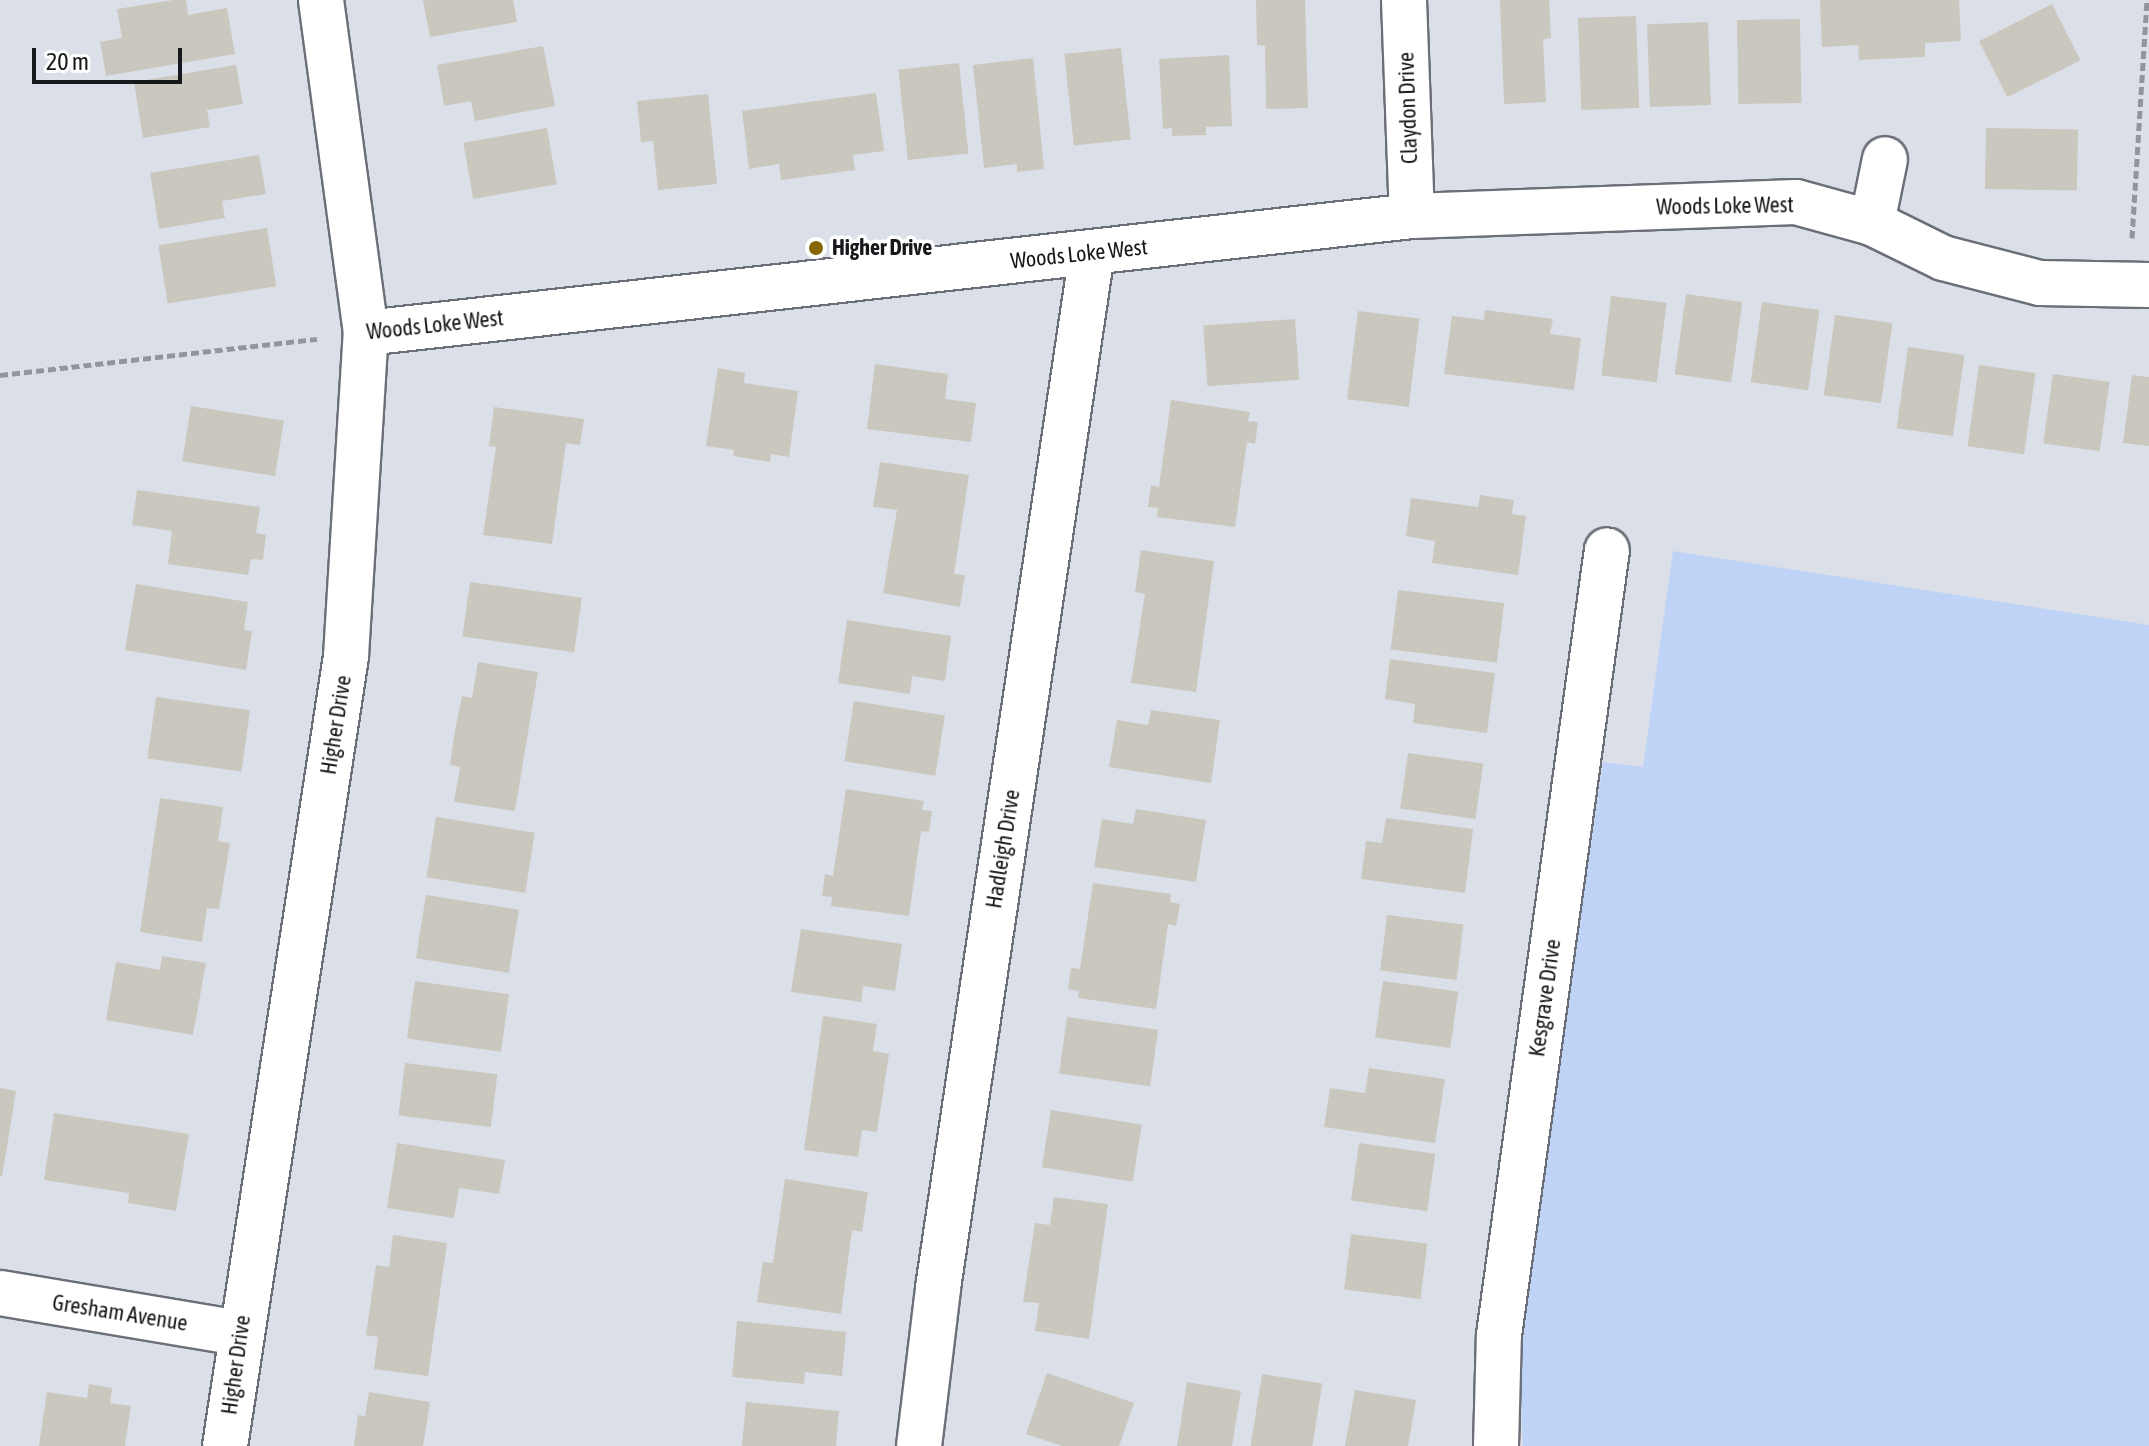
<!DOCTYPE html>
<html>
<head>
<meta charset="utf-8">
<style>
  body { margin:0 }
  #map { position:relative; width:2149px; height:1446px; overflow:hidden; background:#dbe0e8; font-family:"Asap Condensed",sans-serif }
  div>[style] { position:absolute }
  .green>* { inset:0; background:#bfd3f6 }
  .building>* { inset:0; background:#cac7be; transform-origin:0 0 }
  .path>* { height:5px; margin-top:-2.5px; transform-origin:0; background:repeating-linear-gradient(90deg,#92969c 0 8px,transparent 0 12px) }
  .roads { filter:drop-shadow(2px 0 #6b6f77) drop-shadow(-2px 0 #6b6f77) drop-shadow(0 2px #6b6f77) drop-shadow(0 -2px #6b6f77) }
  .street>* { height:44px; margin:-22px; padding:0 22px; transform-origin:22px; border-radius:22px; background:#fff }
  .dots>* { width:22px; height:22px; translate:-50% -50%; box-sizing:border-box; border:4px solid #fff; border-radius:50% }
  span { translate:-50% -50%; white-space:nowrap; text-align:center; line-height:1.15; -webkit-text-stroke:7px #fff; paint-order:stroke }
  .street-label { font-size:22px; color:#16181b }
  .poi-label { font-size:22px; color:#16181b; font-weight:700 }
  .left { translate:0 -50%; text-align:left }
  .scale { position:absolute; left:32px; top:48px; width:150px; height:36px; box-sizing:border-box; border:4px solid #16181b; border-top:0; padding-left:10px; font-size:24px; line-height:28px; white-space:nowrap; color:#16181b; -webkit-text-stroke:6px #fff; paint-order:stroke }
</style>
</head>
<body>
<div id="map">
  <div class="green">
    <div style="clip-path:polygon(1673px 551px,2149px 625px,2149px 1446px,1523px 1446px,1518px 1345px,1603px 762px,1643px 767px)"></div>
  </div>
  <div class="building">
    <div style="clip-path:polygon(173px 0,186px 0,188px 15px,227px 8px,235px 54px,106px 76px,100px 42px,122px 38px,117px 9px)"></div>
    <div style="clip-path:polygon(423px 0,513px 0,517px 22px,430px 37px)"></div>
    <div style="clip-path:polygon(1256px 0,1305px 0,1308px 108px,1266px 109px,1265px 46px,1257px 45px)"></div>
    <div style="clip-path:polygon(1500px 0,1549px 0,1551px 38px,1543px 39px,1546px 102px,1504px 104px)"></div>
    <div style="clip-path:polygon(1820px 0,1959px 0,1961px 41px,1925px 43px,1925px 57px,1859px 60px,1858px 45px,1822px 47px)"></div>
    <div style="left:2052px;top:4px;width:63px;height:82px;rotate:63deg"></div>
    <div style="left:1636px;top:16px;width:92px;height:58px;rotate:88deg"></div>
    <div style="left:1800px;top:19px;width:84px;height:63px;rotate:89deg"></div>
    <div style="left:1708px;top:22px;width:83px;height:61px;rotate:88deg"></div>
    <div style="clip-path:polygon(543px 46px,555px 106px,475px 121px,471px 101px,444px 106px,437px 65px)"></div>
    <div style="left:1121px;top:48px;width:92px;height:57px;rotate:84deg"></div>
    <div style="clip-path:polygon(1229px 55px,1232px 126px,1206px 127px,1206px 135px,1172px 136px,1172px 128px,1163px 129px,1159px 59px)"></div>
    <div style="clip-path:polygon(1033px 58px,1044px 169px,1017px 172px,1017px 164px,984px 168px,973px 65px)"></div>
    <div style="left:959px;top:63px;width:91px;height:61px;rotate:84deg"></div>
    <div style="clip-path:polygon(236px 65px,243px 104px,207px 110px,210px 127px,143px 138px,134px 82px)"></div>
    <div style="clip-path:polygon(876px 93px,884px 151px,853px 155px,855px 170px,781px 180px,779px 164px,749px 169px,742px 111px)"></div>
    <div style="clip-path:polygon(708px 94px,717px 184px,658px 190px,653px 141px,641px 142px,637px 101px)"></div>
    <div style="left:547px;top:128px;width:57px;height:85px;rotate:80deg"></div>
    <div style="left:1986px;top:128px;width:92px;height:61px;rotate:1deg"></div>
    <div style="clip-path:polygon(259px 155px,266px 194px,222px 201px,225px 218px,159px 229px,150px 173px)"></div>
    <div style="left:267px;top:228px;width:59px;height:110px;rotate:81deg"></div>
    <div style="left:1686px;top:294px;width:57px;height:81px;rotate:8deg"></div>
    <div style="left:1611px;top:296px;width:56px;height:80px;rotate:7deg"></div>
    <div style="left:1762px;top:302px;width:58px;height:81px;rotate:8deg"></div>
    <div style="clip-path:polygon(1485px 310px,1553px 319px,1550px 334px,1581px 338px,1574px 390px,1444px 374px,1452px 316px,1484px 320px)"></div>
    <div style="left:1358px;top:311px;width:62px;height:89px;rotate:7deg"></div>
    <div style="left:1835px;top:315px;width:58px;height:81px;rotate:8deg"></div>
    <div style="left:1295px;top:319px;width:61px;height:92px;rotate:86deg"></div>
    <div style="left:1908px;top:347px;width:57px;height:82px;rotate:8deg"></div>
    <div style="clip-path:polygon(875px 364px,948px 374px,945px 399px,976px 403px,971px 442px,867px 429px)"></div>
    <div style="left:1979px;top:365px;width:57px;height:82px;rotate:8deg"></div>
    <div style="clip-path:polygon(718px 368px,745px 373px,744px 383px,798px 391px,789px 457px,771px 454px,770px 462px,733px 456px,734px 450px,706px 446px)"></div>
    <div style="left:2053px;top:374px;width:57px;height:70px;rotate:8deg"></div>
    <div style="clip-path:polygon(2132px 375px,2149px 377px,2149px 446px,2123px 443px)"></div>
    <div style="clip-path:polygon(1171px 400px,1250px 412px,1248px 421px,1258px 422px,1255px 444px,1247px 442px,1235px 527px,1157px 517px,1158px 508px,1148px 507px,1151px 485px,1159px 487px)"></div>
    <div style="left:191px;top:406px;width:94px;height:56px;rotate:9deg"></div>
    <div style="clip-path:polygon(494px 407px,584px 419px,580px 445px,566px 443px,552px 544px,483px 535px,496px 447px,489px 446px)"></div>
    <div style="clip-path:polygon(880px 462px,969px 475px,954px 574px,965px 575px,960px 607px,883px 593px,897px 510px,873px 507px)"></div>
    <div style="clip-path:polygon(137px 490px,260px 507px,256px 533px,266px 535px,263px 560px,251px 559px,248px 575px,168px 564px,172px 531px,132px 525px)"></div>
    <div style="clip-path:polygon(1480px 495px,1514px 500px,1512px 514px,1526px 516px,1518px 575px,1432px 563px,1435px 541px,1406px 536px,1411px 498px,1478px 507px)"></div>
    <div style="clip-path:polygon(1141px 550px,1214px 561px,1196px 692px,1131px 683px,1145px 594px,1135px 592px)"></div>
    <div style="left:470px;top:582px;width:113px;height:55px;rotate:8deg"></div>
    <div style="clip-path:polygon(136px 584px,248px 602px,244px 630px,252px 631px,246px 670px,125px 650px)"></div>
    <div style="left:1398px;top:590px;width:107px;height:60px;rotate:7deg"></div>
    <div style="clip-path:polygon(847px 620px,951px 636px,945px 681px,912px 676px,910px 694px,838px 683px)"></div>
    <div style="clip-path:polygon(1390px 659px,1495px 673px,1487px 733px,1413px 723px,1415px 704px,1385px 699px)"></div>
    <div style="clip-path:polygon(478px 662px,538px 672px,515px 811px,454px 802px,460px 767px,450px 765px,455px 730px,462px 696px,472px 698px)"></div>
    <div style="left:156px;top:697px;width:95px;height:62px;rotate:8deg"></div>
    <div style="left:854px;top:701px;width:92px;height:61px;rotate:9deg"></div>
    <div style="clip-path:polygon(1151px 710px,1220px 720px,1211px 783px,1109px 767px,1117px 720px,1148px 725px)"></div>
    <div style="left:1408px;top:753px;width:76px;height:56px;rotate:8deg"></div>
    <div style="clip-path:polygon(846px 789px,924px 801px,922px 810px,932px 811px,929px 832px,921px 831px,909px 916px,831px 906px,832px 897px,822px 896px,825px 874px,833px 876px)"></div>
    <div style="clip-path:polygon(160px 798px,223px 807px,218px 841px,230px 843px,219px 909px,207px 908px,202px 942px,140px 932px)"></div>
    <div style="clip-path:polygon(1136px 809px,1206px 820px,1196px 882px,1094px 867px,1102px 819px,1133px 824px)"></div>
    <div style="left:436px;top:817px;width:100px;height:61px;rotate:9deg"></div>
    <div style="clip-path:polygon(1386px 818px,1473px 829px,1465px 893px,1361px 879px,1366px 841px,1382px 843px)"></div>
    <div style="clip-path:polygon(1093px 883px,1171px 894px,1170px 902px,1180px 904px,1176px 926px,1168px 924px,1156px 1009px,1078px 998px,1079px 991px,1068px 989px,1071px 968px,1080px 969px)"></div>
    <div style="left:426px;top:895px;width:94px;height:64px;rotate:9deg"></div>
    <div style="left:1387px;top:915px;width:77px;height:56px;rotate:7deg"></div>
    <div style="clip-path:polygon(801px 929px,902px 944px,895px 991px,863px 986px,861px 1002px,791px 992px)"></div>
    <div style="clip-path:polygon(162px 956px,206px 963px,193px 1035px,106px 1020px,116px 962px,160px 970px)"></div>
    <div style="left:415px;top:981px;width:95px;height:58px;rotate:8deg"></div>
    <div style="left:1383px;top:981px;width:76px;height:57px;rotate:8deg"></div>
    <div style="clip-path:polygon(823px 1016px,877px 1024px,873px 1051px,889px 1054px,877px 1132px,862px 1130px,858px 1157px,804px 1150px)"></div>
    <div style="left:1067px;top:1017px;width:92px;height:57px;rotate:8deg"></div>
    <div style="left:405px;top:1063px;width:93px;height:53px;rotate:7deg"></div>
    <div style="clip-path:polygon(1369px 1068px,1445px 1079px,1435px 1143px,1324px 1127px,1330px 1088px,1365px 1093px)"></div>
    <div style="clip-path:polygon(0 1088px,16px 1091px,2px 1177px,0 1176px)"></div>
    <div style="left:1051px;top:1110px;width:92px;height:58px;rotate:9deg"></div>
    <div style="clip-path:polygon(54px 1113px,189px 1134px,176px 1211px,128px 1203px,129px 1193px,44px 1180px)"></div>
    <div style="clip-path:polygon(397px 1143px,505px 1160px,499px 1194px,459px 1188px,454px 1218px,387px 1208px)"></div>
    <div style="left:1359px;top:1143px;width:77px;height:58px;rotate:8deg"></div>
    <div style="clip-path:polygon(785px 1179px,868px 1192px,862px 1232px,852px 1230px,841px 1314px,757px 1302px,763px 1262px,773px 1263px)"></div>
    <div style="clip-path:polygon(1054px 1197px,1108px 1204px,1089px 1339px,1035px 1331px,1039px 1303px,1023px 1302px,1035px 1223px,1050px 1225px)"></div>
    <div style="left:1351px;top:1234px;width:77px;height:56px;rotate:7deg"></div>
    <div style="clip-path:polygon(393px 1235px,447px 1243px,428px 1376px,374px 1369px,378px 1337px,366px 1335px,376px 1265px,389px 1267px)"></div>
    <div style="clip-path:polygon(737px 1321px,846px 1332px,842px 1376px,805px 1372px,804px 1384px,732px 1377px)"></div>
    <div style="clip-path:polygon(1047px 1373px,1134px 1403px,1119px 1446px,1062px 1446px,1026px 1434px)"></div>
    <div style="left:1262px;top:1374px;width:61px;height:73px;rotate:9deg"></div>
    <div style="clip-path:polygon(1187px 1382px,1241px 1391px,1232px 1446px,1177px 1446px)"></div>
    <div style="clip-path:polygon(89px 1384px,112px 1388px,110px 1403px,131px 1406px,125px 1446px,39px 1446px,47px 1392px,87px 1398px)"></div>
    <div style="clip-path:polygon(1355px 1390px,1416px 1400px,1408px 1446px,1345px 1446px)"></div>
    <div style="clip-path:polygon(369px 1392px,430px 1402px,423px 1446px,354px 1446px,358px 1415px,365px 1416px)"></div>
    <div style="clip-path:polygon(746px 1402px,839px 1411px,836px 1446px,742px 1446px)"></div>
  </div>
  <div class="path">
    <div style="left:2132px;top:238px;width:238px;rotate:-86.4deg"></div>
    <div style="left:0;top:375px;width:319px;rotate:-6.5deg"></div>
  </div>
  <div class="roads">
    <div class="street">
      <div style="left:1404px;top:0;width:216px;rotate:87.9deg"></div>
      <div style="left:1872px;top:223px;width:65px;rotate:-78.5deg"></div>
      <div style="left:366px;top:333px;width:1053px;rotate:-6.38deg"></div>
      <div style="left:1412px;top:216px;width:384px;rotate:-2.1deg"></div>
      <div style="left:1796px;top:202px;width:79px;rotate:15.4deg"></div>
      <div style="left:1872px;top:223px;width:79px;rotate:26.2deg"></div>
      <div style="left:1943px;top:258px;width:100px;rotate:14.5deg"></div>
      <div style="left:2040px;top:283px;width:109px;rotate:1.1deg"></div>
      <div style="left:0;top:1293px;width:243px;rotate:9.5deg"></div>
      <div style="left:225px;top:1446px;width:799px;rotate:-81.29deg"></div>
      <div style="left:346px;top:656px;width:324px;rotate:-86.5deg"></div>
      <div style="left:366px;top:333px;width:336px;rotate:-97.7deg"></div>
      <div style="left:919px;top:1446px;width:159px;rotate:-83.1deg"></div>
      <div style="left:938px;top:1288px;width:1046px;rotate:-81.54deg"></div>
      <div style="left:1496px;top:1446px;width:111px;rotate:-88.5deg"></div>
      <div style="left:1499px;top:1335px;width:792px;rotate:-82.17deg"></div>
    </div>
  </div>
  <div class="dots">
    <div style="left:816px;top:248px;background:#856701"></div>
  </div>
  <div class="street-label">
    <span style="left:1408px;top:108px;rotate:-92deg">Claydon Drive</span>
    <span style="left:1725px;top:206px;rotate:-1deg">Woods Loke West</span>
    <span style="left:1079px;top:254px;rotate:-6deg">Woods Loke West</span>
    <span style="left:435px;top:325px;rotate:-6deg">Woods Loke West</span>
    <span style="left:336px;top:725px;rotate:-81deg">Higher Drive</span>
    <span style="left:1003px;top:849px;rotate:-81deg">Hadleigh Drive</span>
    <span style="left:1545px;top:998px;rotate:-82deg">Kesgrave Drive</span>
    <span style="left:120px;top:1313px;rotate:9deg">Gresham Avenue</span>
    <span style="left:236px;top:1365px;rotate:-82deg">Higher Drive</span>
  </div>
  <div class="poi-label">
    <span class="left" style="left:832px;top:248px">Higher Drive</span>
  </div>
  <div class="scale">20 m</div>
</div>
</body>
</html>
